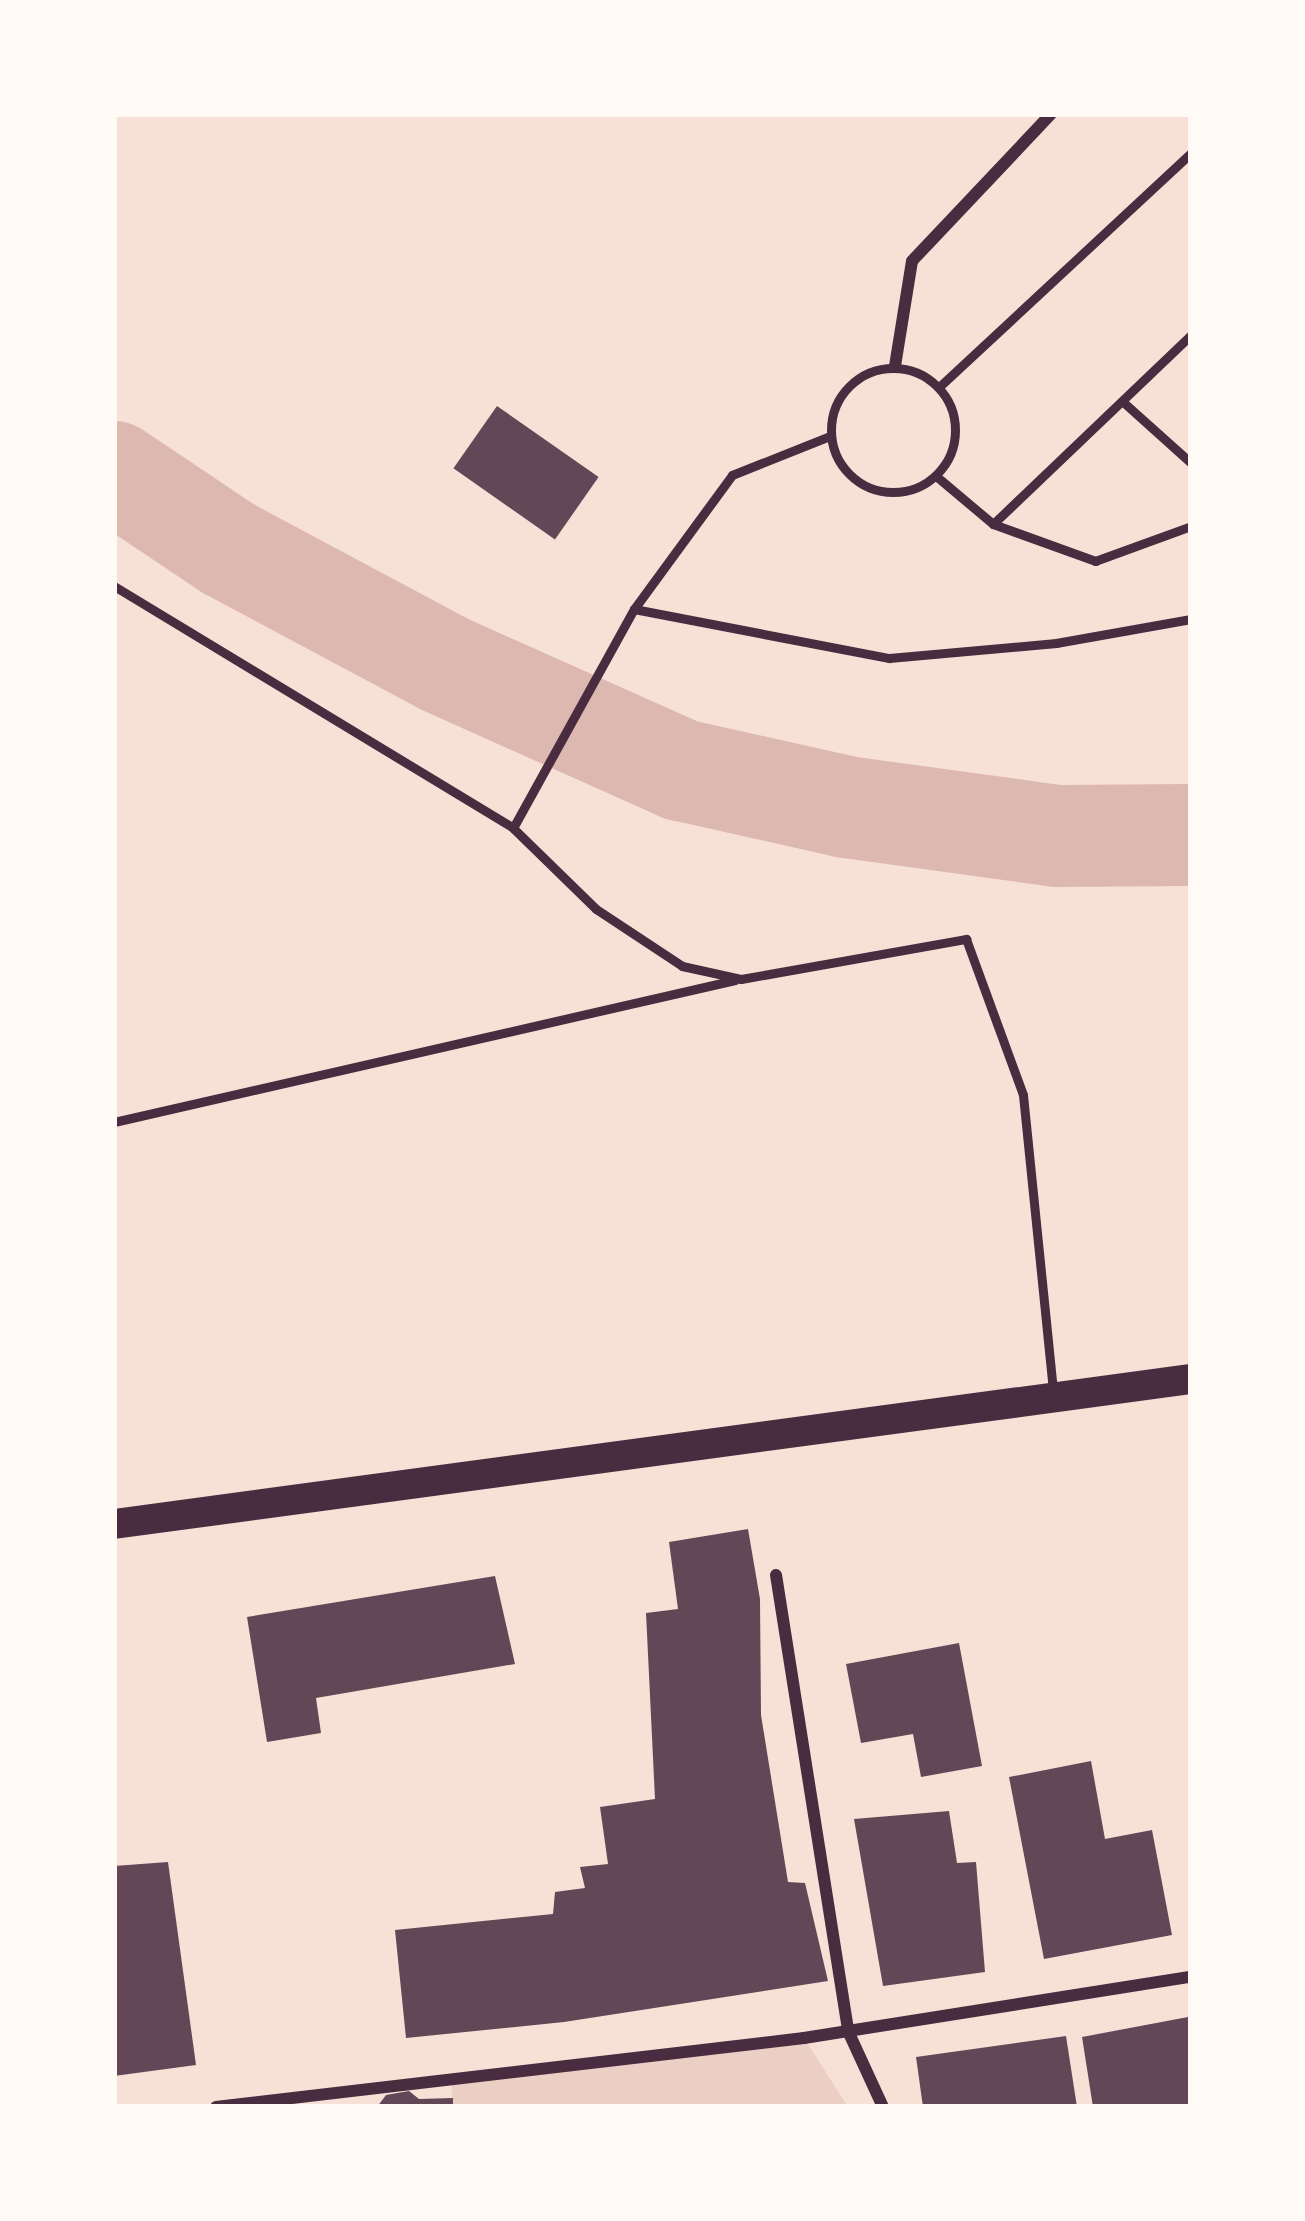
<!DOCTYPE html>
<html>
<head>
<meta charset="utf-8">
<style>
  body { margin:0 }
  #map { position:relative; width:1305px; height:2221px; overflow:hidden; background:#f7e1d7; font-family:"Crimson Pro",serif }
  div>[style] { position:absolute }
  .green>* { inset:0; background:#ebcfc5 }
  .river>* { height:102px; margin:-51px; padding:0 51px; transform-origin:51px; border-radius:51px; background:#dcb8b0 }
  .building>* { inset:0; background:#644757; transform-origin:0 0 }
  .service>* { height:9px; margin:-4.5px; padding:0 4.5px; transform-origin:4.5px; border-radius:4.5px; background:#4a2c40 }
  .service>.ring { margin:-4.5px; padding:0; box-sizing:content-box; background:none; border:9px solid #4a2c40; border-radius:50% }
  .minor>* { height:12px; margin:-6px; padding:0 6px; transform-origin:6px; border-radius:6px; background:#4a2c40 }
  .primary>* { height:30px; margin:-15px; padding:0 15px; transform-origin:15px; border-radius:15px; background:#4a2c40 }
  span { translate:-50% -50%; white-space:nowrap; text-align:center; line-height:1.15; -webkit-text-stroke:12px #fffaf5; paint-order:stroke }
  .frame { position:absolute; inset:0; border:117px solid #fffaf5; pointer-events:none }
</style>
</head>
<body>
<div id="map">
  <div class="green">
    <div style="clip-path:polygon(804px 2038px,848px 2107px,453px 2107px,451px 2079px)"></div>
  </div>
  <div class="river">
    <div style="left:114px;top:472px;width:138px;rotate:33.8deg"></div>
    <div style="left:229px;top:549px;width:244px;rotate:28.1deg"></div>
    <div style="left:444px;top:664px;width:260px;rotate:24.1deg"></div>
    <div style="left:681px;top:770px;width:169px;rotate:12.6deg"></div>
    <div style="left:846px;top:807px;width:213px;rotate:7.8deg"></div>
    <div style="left:1057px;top:836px;width:134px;rotate:-0.4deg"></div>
  </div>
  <div class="building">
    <div style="left:497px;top:406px;width:124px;height:76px;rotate:35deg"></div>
    <div style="clip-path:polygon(748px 1529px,760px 1599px,761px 1715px,788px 1882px,805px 1883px,828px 1981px,564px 2022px,406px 2038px,395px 1930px,553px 1914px,555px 1892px,585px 1888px,580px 1867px,608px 1864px,600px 1807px,655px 1799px,646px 1613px,678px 1609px,669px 1542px)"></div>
    <div style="clip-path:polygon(495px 1576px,515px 1664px,316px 1698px,321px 1733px,267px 1742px,247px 1617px)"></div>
    <div style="clip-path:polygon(959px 1643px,982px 1766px,921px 1777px,913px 1734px,861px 1743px,846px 1664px)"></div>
    <div style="clip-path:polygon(1091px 1761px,1105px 1839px,1152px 1830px,1172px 1935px,1044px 1959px,1009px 1777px)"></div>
    <div style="clip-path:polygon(949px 1811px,957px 1863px,976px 1862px,985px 1972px,883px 1986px,854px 1819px)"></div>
    <div style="clip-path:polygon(168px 1862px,196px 2065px,114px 2076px,114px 1866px)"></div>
    <div style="clip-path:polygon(1188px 2017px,1191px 2107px,1093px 2107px,1082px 2037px)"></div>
    <div style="clip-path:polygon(1066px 2036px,1077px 2107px,923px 2107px,916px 2057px)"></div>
    <div style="clip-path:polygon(409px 2091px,419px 2099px,453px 2098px,453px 2107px,377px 2107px,386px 2095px)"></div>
  </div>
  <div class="service">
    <div class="ring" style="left:831px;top:368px;width:115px;height:115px"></div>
    <div style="left:939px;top:387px;width:344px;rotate:-42.9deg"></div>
    <div style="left:1122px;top:401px;width:93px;rotate:41.9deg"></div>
    <div style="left:936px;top:476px;width:75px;rotate:40.1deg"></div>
    <div style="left:993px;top:524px;width:109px;rotate:19.9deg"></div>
    <div style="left:1095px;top:561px;width:102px;rotate:-20deg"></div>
    <div style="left:993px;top:524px;width:274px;rotate:-43.7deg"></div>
    <div style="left:114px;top:586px;width:467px;rotate:31.2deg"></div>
    <div style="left:513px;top:828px;width:116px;rotate:44.3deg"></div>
    <div style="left:596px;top:909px;width:103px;rotate:33.5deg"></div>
    <div style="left:682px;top:966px;width:60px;rotate:12.4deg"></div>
    <div style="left:741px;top:979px;width:229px;rotate:-10.1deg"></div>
    <div style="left:966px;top:939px;width:166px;rotate:69.9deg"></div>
    <div style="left:1023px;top:1095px;width:299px;rotate:84.2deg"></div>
    <div style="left:634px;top:609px;width:260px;rotate:10.9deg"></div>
    <div style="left:889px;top:658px;width:168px;rotate:-5.1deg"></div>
    <div style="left:1056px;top:643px;width:137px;rotate:-10.1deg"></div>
    <div style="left:513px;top:828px;width:250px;rotate:-61.1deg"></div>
    <div style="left:634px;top:609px;width:166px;rotate:-53.8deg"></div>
    <div style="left:732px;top:475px;width:105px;rotate:-21.7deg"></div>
    <div style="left:114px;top:1122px;width:637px;rotate:-12.88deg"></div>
  </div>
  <div class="minor">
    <div style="left:895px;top:366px;width:106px;rotate:-80.8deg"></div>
    <div style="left:912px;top:261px;width:202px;rotate:-46.6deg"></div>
    <div style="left:776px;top:1575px;width:462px;rotate:81deg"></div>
    <div style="left:848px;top:2031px;width:84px;rotate:65.3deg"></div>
    <div style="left:216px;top:2107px;width:592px;rotate:-6.69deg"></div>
    <div style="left:804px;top:2038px;width:392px;rotate:-9deg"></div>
  </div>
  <div class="primary">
    <div style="left:114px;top:1524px;width:1087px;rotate:-7.67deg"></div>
  </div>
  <div class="frame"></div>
</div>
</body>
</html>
